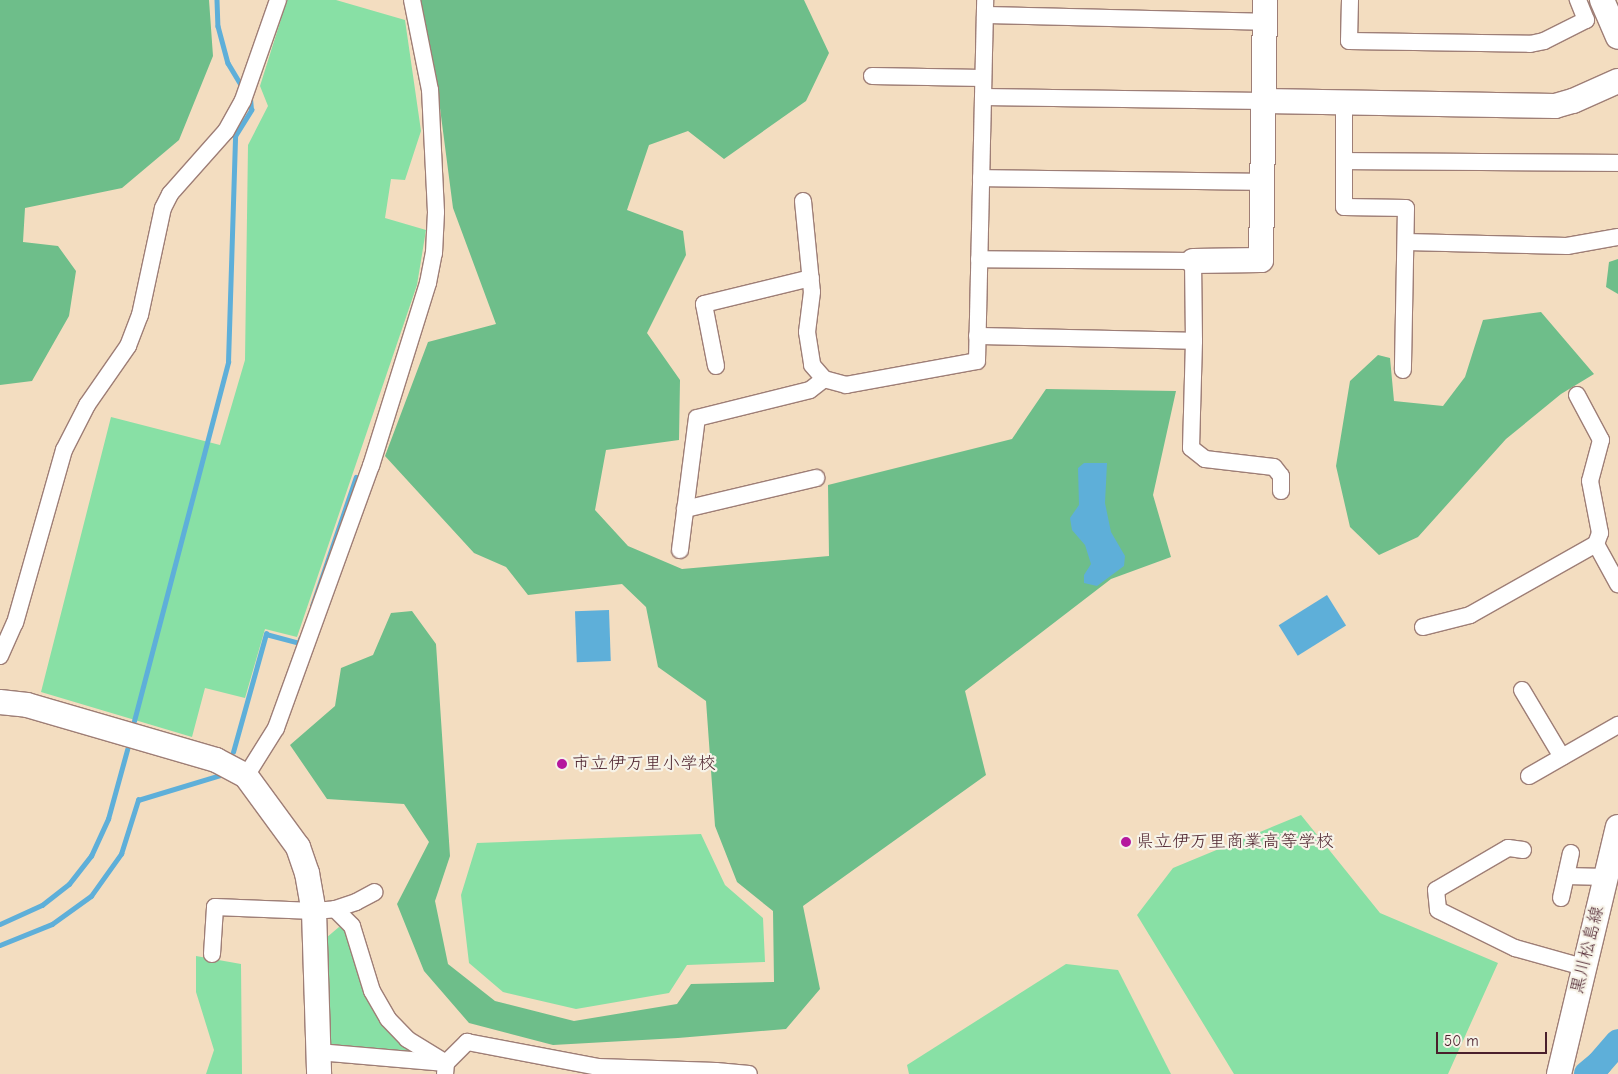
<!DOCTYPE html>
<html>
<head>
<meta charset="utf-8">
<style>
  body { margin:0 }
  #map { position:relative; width:1618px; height:1074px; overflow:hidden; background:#f3ddc0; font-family:"Comic Neue","Klee One",sans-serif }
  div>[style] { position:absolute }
  .green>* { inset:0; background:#88e0a5 }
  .forest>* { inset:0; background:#6ebe8a }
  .water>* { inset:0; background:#5eafd9; transform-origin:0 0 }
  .stream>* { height:4.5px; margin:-2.25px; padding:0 2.25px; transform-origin:2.25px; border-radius:2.25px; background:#5eafd9 }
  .river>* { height:26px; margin:-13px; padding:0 13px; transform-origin:13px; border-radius:13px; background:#5eafd9 }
  .roads { filter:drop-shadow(1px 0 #9e7e76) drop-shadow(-1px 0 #9e7e76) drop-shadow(0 1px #9e7e76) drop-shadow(0 -1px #9e7e76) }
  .street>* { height:16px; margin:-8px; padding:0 8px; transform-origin:8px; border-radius:8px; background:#fff }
  .secondary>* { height:24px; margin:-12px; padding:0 12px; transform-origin:12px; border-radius:12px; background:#fff }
  .dots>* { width:14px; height:14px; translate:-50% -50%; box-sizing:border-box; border:2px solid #f7f3e8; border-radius:50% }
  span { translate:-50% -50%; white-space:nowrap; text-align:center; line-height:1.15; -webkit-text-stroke:4.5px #f7f3e8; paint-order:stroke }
  .poi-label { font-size:18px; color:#4a1f2b }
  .left { translate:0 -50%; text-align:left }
  .street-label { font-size:18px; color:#4a1f2b }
  .scale { position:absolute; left:1436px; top:1032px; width:111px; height:22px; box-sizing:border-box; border:2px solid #4a1f2b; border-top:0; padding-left:6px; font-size:15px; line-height:18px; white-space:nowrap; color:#4a1f2b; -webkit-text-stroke:4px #f7f3e8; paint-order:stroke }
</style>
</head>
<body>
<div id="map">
  <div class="green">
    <div style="clip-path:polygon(287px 0,336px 0,405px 20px,421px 131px,405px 180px,391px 179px,385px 218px,426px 230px,417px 285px,297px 637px,265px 629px,245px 698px,205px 688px,192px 737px,41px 692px,111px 417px,220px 445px,245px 360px,248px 145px,268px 106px,260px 86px)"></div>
    <div style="clip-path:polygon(1301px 815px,1380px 913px,1498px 963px,1448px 1074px,1234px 1074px,1137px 915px,1173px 868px)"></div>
    <div style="clip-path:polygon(701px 834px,725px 885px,763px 918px,765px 962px,687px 965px,669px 993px,576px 1009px,503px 992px,469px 963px,461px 895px,477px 843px)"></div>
    <div style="clip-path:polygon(339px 927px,347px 929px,368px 994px,416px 1054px,330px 1045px,326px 938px)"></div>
    <div style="clip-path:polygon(196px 956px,241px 964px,242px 1074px,206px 1074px,214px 1050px,196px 992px)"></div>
    <div style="clip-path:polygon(1066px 964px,1118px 970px,1171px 1074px,909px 1074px,907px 1065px)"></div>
  </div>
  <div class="forest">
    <div style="clip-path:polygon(0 0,209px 0,213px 56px,179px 140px,122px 188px,25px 208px,23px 242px,58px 246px,76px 271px,69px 316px,32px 381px,0 385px)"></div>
    <div style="clip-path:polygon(417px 0,804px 0,829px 53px,806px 101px,724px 159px,688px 131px,649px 145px,627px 210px,683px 231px,686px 255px,647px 333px,680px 380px,679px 440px,606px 450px,595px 510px,628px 546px,682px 569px,829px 556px,828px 485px,1012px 439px,1046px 389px,1176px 391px,1153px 495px,1171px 557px,1111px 579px,965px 691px,986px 775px,803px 906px,820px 989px,786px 1029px,678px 1038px,553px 1045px,469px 1023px,424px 971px,397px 904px,429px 842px,404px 804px,327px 799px,290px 745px,335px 706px,341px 668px,373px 655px,391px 613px,412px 611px,436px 644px,450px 856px,435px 901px,448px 964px,495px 1001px,574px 1021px,677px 1004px,691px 984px,774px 982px,773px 911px,737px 882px,715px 826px,706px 701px,658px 667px,646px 607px,622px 584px,528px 595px,506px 567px,474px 553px,385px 456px,428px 342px,496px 324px,453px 208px,437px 85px)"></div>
    <div style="clip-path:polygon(1618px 259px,1618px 294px,1606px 287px,1609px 262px)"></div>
    <div style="clip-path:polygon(1541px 312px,1594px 374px,1561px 394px,1506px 439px,1418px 537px,1379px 555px,1350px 527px,1336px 466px,1350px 381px,1378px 355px,1390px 358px,1394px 401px,1443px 406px,1465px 377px,1483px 320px)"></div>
  </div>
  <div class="water">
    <div style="clip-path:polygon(1084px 463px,1107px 463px,1105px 503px,1111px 532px,1125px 556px,1124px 566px,1097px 586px,1084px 583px,1084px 575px,1091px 564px,1085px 545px,1072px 530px,1070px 518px,1079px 505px,1078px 468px)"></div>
    <div style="left:1327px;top:595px;width:36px;height:57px;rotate:58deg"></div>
    <div style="left:609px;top:610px;width:51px;height:34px;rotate:88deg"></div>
  </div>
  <div class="stream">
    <div style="left:217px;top:0;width:26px;rotate:88deg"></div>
    <div style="left:218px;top:26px;width:38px;rotate:75deg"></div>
    <div style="left:228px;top:63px;width:29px;rotate:59deg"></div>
    <div style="left:312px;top:606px;width:136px;rotate:-71.2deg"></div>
    <div style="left:134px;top:721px;width:371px;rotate:-75.3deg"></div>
    <div style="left:228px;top:362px;width:226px;rotate:-88.2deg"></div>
    <div style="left:235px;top:136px;width:31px;rotate:-58deg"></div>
    <div style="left:251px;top:110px;width:11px;rotate:-95deg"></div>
    <div style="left:233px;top:752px;width:123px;rotate:-74.4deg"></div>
    <div style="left:266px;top:634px;width:34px;rotate:15deg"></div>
    <div style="left:299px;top:643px;width:4px;rotate:-76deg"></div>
    <div style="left:0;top:924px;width:46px;rotate:-24.3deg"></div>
    <div style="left:42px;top:905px;width:34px;rotate:-38deg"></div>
    <div style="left:69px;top:884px;width:36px;rotate:-52deg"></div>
    <div style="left:91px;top:856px;width:41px;rotate:-65.3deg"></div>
    <div style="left:108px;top:819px;width:72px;rotate:-74.6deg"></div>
    <div style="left:0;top:945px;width:56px;rotate:-22deg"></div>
    <div style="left:52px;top:924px;width:48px;rotate:-35.7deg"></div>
    <div style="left:91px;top:896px;width:52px;rotate:-54.5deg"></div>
    <div style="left:121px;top:854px;width:57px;rotate:-72.5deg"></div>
    <div style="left:138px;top:800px;width:87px;rotate:-16.8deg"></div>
  </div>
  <div class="river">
    <div style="left:1587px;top:1074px;width:16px;rotate:-40deg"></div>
    <div style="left:1599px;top:1064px;width:29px;rotate:-49deg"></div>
  </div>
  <div class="roads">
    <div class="street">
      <div style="left:1350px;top:0;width:41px;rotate:91.4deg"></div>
      <div style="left:1349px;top:41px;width:181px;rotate:0.9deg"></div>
      <div style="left:1530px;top:44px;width:14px;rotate:-12deg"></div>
      <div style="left:1544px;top:41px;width:47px;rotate:-26.6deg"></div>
      <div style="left:1586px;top:20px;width:22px;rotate:-112deg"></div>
      <div style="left:985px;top:15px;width:280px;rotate:1.4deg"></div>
      <div style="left:872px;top:76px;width:111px;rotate:1deg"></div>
      <div style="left:983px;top:97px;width:281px;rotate:0.8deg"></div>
      <div style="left:1344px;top:103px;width:104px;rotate:90deg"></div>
      <div style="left:1344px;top:207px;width:62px;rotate:0.9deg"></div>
      <div style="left:1406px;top:208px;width:162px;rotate:91.1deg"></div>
      <div style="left:1344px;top:161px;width:274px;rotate:0.4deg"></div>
      <div style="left:981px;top:178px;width:282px;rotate:0.8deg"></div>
      <div style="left:803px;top:201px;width:91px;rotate:84.4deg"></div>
      <div style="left:812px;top:292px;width:40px;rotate:97.1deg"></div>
      <div style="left:807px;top:332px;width:33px;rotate:81deg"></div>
      <div style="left:812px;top:365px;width:18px;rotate:49deg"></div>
      <div style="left:824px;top:379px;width:23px;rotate:15deg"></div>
      <div style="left:846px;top:385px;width:133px;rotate:-10.4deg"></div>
      <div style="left:977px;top:361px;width:361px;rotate:-88.7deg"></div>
      <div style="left:1406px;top:242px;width:161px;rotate:1.4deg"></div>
      <div style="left:1567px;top:246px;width:52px;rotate:-10deg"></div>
      <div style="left:977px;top:336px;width:217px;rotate:1.3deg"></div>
      <div style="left:1194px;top:341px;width:80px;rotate:-90.7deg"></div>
      <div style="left:1193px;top:261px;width:214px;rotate:-179.5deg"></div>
      <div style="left:1194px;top:341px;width:107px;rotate:91.6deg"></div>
      <div style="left:1191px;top:448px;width:18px;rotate:38deg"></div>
      <div style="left:1205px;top:459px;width:69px;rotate:6.6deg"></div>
      <div style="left:1274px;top:467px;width:11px;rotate:52deg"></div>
      <div style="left:1281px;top:476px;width:15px;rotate:90deg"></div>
      <div style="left:716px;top:366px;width:63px;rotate:-101deg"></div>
      <div style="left:704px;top:304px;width:110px;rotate:-13.7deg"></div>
      <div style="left:1577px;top:395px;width:51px;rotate:61.9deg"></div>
      <div style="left:1601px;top:440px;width:42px;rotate:105deg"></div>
      <div style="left:1590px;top:481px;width:53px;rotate:79.1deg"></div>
      <div style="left:1600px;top:533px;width:12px;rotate:110deg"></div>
      <div style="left:1596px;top:544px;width:46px;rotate:61.2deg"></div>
      <div style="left:685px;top:509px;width:135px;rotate:-13.3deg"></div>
      <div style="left:680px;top:550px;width:133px;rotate:-82.7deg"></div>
      <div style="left:697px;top:418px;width:116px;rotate:-13.9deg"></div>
      <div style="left:810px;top:390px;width:18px;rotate:-38deg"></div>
      <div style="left:1423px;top:627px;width:49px;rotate:-14.3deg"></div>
      <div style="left:1470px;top:615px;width:145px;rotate:-29.4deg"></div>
      <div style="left:0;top:656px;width:36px;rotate:-66deg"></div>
      <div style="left:15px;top:623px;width:180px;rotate:-74.2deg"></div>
      <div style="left:64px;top:450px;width:51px;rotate:-62.9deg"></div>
      <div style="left:87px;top:405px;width:72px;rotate:-55.2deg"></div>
      <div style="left:128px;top:346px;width:33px;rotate:-69deg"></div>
      <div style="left:140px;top:315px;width:109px;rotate:-77.9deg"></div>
      <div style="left:163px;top:208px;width:16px;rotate:-63deg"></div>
      <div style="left:170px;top:194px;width:84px;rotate:-48.4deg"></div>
      <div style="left:226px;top:131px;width:35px;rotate:-61deg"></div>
      <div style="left:243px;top:100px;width:106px;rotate:-70.7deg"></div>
      <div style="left:1522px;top:690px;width:78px;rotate:59.2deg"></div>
      <div style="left:246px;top:776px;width:57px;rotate:-58deg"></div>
      <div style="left:276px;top:728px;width:279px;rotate:-70.1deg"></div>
      <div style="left:371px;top:466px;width:192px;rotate:-72.7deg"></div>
      <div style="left:428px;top:283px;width:31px;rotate:-79deg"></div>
      <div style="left:434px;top:253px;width:41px;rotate:-87.2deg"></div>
      <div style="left:436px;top:212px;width:122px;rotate:-92.8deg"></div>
      <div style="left:430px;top:90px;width:92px;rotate:-101.3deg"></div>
      <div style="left:1529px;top:776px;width:103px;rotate:-29.8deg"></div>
      <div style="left:1523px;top:850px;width:15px;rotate:-172deg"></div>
      <div style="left:1508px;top:848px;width:83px;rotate:149.7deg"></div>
      <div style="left:1436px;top:890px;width:20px;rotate:84deg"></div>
      <div style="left:1438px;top:910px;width:86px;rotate:26.3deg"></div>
      <div style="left:1515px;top:948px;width:71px;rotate:15.6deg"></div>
      <div style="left:1566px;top:876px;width:40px;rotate:1.4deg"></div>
      <div style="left:1561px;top:898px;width:46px;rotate:-77.5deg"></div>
      <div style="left:335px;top:909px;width:24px;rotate:45deg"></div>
      <div style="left:352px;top:926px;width:68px;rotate:72.9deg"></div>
      <div style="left:372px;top:991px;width:32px;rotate:60deg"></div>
      <div style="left:388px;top:1019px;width:28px;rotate:46deg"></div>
      <div style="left:407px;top:1039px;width:46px;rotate:31.6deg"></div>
      <div style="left:446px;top:1063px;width:30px;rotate:-45deg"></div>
      <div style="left:467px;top:1042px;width:133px;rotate:10.8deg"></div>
      <div style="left:598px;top:1067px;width:118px;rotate:1.9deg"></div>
      <div style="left:716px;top:1071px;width:33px;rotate:5deg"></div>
      <div style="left:212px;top:954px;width:47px;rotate:-86.3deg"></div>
      <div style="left:215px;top:907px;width:99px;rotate:2.3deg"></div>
      <div style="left:314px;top:911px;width:21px;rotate:-5deg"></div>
      <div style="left:335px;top:909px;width:22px;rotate:-18deg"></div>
      <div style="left:356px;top:902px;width:21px;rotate:-28deg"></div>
      <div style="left:318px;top:1052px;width:128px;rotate:4.9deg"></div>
      <div style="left:446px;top:1063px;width:11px;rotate:95deg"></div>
    </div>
    <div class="secondary">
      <div style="left:1602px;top:0;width:40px;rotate:66.6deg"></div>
      <div style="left:1264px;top:101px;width:291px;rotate:1deg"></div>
      <div style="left:1555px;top:106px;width:19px;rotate:-16deg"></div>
      <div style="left:1573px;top:101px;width:49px;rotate:-24deg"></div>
      <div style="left:1193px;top:261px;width:68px;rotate:-0.8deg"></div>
      <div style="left:1261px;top:260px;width:260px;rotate:-89.1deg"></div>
      <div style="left:0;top:702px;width:27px;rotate:6deg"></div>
      <div style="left:27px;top:705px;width:197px;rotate:16.2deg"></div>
      <div style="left:216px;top:760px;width:34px;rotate:28deg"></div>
      <div style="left:246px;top:776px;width:88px;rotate:53.8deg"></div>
      <div style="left:298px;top:847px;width:28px;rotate:71deg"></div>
      <div style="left:307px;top:873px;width:39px;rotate:80deg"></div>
      <div style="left:314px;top:911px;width:163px;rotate:88.2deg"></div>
      <div style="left:1559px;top:1074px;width:254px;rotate:-76.6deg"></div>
    </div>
  </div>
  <div class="dots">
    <div style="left:562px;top:764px;background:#b5179e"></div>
    <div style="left:1126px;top:842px;background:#b5179e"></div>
  </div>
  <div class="poi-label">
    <span class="left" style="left:572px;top:764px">市立伊万里小学校</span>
    <span class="left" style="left:1136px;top:842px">県立伊万里商業高等学校</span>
  </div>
  <div class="street-label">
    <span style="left:1588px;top:950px;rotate:-76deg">黒川松島線</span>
  </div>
  <div class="scale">50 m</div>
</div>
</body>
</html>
